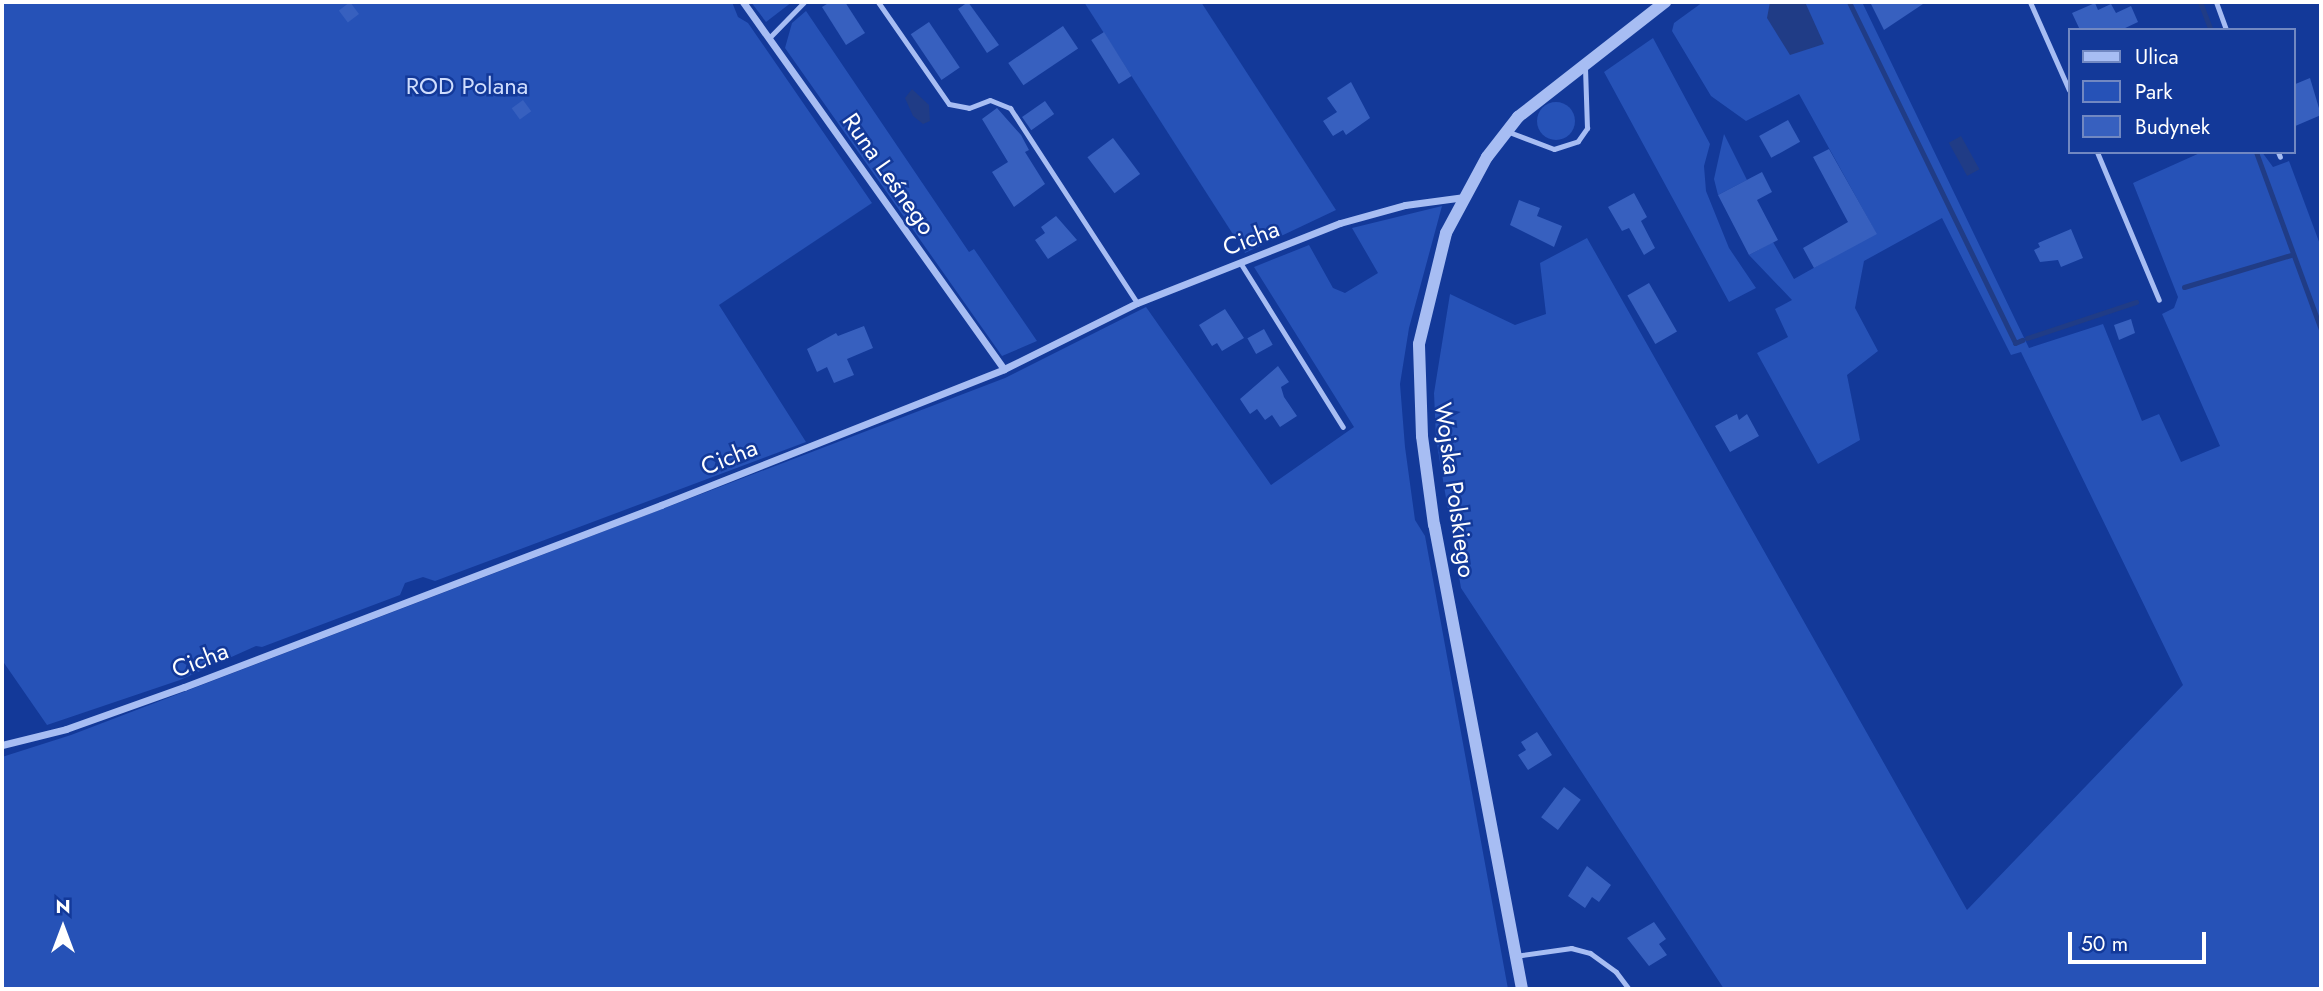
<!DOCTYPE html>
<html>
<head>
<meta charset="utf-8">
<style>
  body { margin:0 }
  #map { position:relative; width:2323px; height:991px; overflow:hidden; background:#133999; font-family:Jost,sans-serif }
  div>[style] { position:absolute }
  .green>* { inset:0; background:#2652b7 }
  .round { border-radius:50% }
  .water>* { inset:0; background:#203c86; transform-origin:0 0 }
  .stream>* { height:5px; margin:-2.5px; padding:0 2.5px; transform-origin:2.5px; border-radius:2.5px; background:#203c86 }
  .building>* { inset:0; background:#3760bf; transform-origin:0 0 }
  .service>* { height:5px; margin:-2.5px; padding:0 2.5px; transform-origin:2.5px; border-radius:2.5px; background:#a7bdf3 }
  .minor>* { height:7px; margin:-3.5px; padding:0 3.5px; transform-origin:3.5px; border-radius:3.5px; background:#a7bdf3 }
  .tertiary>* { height:12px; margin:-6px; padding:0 6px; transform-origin:6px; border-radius:6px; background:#a7bdf3 }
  span { translate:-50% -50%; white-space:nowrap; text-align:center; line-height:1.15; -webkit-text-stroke:5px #133999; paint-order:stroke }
  .park-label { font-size:24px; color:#cfddfd }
  .street-label { font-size:24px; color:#fff }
  .frame { position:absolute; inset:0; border:4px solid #fff; pointer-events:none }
  .legend { position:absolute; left:2068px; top:28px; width:228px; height:126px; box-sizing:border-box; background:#133999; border:2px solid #7188c2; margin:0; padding:9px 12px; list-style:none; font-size:21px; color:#fff }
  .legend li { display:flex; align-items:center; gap:14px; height:35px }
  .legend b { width:35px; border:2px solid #7188c2 }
  .north { position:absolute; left:28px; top:893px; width:70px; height:70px; -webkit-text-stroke:5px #133999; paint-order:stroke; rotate:0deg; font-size:19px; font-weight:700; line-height:28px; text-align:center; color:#fff }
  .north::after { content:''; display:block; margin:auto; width:24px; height:32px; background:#fff; clip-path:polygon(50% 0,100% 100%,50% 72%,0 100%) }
  .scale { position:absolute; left:2068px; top:932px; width:138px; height:32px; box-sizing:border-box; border:4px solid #fff; border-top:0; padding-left:9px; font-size:21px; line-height:24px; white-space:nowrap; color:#fff; -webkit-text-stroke:5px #133999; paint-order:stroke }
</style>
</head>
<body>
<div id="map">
  <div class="green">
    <div style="clip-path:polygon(2px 2px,732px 2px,738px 17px,748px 23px,872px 203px,719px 305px,806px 442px,435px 581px,423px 577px,405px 583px,400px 595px,262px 647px,256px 646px,180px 680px,47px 725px,2px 660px)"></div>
    <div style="clip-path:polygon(751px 2px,792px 2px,766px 22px)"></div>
    <div style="clip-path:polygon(1084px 2px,1201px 2px,1336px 210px,1245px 253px)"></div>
    <div style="clip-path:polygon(1703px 2px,1862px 2px,2029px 348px,2103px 324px,2142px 421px,2159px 414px,2181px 462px,2220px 446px,2162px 314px,2174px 308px,2178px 297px,2133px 183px,2202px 152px,2262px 152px,2273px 167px,2289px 161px,2321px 247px,2321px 989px,1724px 989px,1461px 588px,1436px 438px,1434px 393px,1450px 294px,1515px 325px,1546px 314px,1540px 263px,1587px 238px,1967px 910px,2183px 685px,2021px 352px,2011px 355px,1942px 218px,1864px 261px,1855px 308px,1878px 351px,1847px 375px,1860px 440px,1818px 464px,1757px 353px,1788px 337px,1775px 309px,1792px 300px,1749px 255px,1773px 242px,1794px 279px,1876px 233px,1799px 94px,1746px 121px,1711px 96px,1672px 31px,1674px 23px)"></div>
    <div style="clip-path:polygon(806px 11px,969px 252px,974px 249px,1037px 341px,1002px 356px,785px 48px,792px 23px)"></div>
    <div style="clip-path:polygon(1653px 38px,1710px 144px,1704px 166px,1706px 191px,1729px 248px,1756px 288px,1729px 302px,1604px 72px)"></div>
    <div class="round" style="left:1537px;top:102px;width:38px;height:38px"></div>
    <div style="clip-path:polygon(1724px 134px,1747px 180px,1718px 195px,1714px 179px)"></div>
    <div style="clip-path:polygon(1442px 206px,1409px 328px,1400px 384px,1405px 447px,1415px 520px,1425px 536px,1508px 989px,2px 989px,2px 757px,71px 735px,1005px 378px,1146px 307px,1271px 485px,1354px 427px,1254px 267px,1309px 245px,1333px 288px,1345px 293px,1378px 273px,1352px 228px)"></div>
  </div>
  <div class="water">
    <div style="clip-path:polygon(1770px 2px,1805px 2px,1824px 44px,1790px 55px,1767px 18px)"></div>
    <div style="clip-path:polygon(912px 89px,929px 105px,930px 121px,923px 124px,913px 116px,905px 98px)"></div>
    <div style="left:1961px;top:136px;width:38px;height:14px;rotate:61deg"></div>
  </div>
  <div class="stream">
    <div style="left:1849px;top:2px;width:379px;rotate:64deg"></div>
    <div style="left:2015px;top:343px;width:8px;rotate:-23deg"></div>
    <div style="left:2200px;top:2px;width:30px;rotate:69deg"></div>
    <div style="left:2256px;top:152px;width:189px;rotate:69.9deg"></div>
    <div style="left:2184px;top:287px;width:112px;rotate:-16.7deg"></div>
    <div style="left:2027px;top:338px;width:115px;rotate:-18.3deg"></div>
  </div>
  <div class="building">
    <div style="left:350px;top:2px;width:15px;height:14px;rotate:53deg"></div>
    <div style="clip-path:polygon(830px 2px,845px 2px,865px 33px,846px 45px,822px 7px)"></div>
    <div style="clip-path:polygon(968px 2px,999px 45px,987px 53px,958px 9px)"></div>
    <div style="clip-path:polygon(1870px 2px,1926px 2px,1884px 30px)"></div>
    <div style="clip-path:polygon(2095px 3px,2098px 10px,2111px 4px,2116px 13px,2131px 6px,2138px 22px,2121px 30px,2080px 30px,2072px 13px)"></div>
    <div style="left:929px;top:22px;width:55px;height:22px;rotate:56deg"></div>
    <div style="left:1063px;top:26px;width:27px;height:66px;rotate:56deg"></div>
    <div style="left:1104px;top:32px;width:52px;height:15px;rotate:58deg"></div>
    <div style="clip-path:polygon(2310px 78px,2321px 115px,2293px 127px,2293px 85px)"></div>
    <div style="clip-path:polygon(1351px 82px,1370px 118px,1346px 135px,1343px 130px,1333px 136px,1323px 121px,1337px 112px,1327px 98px)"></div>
    <div style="left:523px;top:100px;width:14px;height:14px;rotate:54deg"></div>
    <div style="left:1045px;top:101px;width:16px;height:28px;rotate:55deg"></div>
    <div style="clip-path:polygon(997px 108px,1021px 135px,1029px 150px,1025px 152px,1045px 184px,1014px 207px,992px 172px,1008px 162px,982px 119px)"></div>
    <div style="left:1788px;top:120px;width:25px;height:33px;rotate:61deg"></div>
    <div style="left:1113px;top:138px;width:45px;height:32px;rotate:53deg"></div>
    <div style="clip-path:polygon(1829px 149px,1877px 234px,1814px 268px,1803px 248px,1848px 222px,1813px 157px)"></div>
    <div style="clip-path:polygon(1762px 172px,1772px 192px,1757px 200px,1778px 240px,1749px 255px,1718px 195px)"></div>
    <div style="clip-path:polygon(1634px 193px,1647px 217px,1641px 221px,1655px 248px,1644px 255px,1629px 228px,1622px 231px,1608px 207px)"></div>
    <div style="clip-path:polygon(1519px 200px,1540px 208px,1537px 216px,1562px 226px,1554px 247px,1510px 225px)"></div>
    <div style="clip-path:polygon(1056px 216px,1077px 240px,1048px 259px,1035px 240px,1045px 233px,1041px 227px)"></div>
    <div style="clip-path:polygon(2071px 229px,2083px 258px,2061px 267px,2058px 260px,2040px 262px,2034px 250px,2040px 247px,2038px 243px)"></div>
    <div style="left:1649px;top:283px;width:56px;height:25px;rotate:60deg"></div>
    <div style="clip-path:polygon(1225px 309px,1244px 338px,1222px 351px,1217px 343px,1212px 346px,1199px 325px)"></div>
    <div style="clip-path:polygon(2131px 319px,2135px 333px,2119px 340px,2114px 325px)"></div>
    <div style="clip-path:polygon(864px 326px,873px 348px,847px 359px,854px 375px,834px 383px,827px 367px,817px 372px,807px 349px,836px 333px,838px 336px)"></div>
    <div style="left:1264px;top:329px;width:18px;height:19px;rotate:61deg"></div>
    <div style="clip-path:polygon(1278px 366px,1289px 382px,1281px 387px,1284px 397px,1297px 416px,1280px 427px,1272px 415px,1265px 420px,1257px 409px,1250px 414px,1240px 399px)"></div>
    <div style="clip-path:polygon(1737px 414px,1739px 420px,1747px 414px,1759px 436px,1730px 452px,1715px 426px)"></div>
    <div style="clip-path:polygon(1537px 732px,1552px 755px,1528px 770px,1518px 755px,1526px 750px,1521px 742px)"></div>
    <div style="left:1564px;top:787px;width:21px;height:38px;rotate:37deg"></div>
    <div style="clip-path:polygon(1587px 866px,1611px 885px,1599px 902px,1592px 897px,1585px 908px,1568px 896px)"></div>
    <div style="clip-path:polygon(1654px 922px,1666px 939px,1659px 944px,1667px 955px,1649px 966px,1627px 938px)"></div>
  </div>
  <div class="service">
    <div style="left:878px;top:2px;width:124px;rotate:55.2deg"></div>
    <div style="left:949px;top:104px;width:20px;rotate:11deg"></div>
    <div style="left:969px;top:108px;width:22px;rotate:-21deg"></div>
    <div style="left:990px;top:100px;width:22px;rotate:22deg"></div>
    <div style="left:1010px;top:108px;width:233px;rotate:56.9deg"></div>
    <div style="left:2030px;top:2px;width:96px;rotate:66.1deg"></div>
    <div style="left:2216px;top:2px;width:30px;rotate:70deg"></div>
    <div style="left:769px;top:38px;width:50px;rotate:-45.8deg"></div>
    <div style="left:1509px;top:132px;width:48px;rotate:20.7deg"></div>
    <div style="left:1554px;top:149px;width:25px;rotate:-18deg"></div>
    <div style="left:1578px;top:141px;width:16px;rotate:-55deg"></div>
    <div style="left:1587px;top:128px;width:61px;rotate:-91.9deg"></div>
    <div style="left:2097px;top:152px;width:160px;rotate:67.3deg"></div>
    <div style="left:2278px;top:152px;width:5px;rotate:68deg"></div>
    <div style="left:1241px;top:264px;width:192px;rotate:58deg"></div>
    <div style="left:1515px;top:956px;width:57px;rotate:-8.1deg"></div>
    <div style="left:1571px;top:948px;width:20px;rotate:15deg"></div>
    <div style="left:1590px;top:953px;width:32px;rotate:36deg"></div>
    <div style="left:1616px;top:972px;width:21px;rotate:53deg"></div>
  </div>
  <div class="minor">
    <div style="left:743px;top:2px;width:450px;rotate:54.6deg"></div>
    <div style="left:2px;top:745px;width:66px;rotate:-14deg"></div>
    <div style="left:66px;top:729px;width:125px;rotate:-19.6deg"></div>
    <div style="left:184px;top:687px;width:511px;rotate:-20.88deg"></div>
    <div style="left:661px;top:505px;width:369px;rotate:-21.6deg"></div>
    <div style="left:1004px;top:369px;width:148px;rotate:-26.4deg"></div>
    <div style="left:1137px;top:303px;width:218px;rotate:-21.5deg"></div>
    <div style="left:1340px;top:223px;width:67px;rotate:-15.5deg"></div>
    <div style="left:1405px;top:205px;width:60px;rotate:-7.7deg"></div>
  </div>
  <div class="tertiary">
    <div style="left:1522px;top:989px;width:472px;rotate:-100.7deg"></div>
    <div style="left:1434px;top:525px;width:90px;rotate:-97.7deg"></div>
    <div style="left:1422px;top:436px;width:92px;rotate:-91.9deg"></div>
    <div style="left:1419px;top:344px;width:114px;rotate:-76.3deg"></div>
    <div style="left:1446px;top:233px;width:86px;rotate:-61.7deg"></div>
    <div style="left:1487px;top:157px;width:51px;rotate:-52.2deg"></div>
    <div style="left:1518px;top:117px;width:187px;rotate:-38deg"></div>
  </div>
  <div class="park-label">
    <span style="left:467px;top:86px">ROD Polana</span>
  </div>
  <div class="street-label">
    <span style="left:889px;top:174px;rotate:55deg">Runa Leśnego</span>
    <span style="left:1251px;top:238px;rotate:-21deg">Cicha</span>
    <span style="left:729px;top:457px;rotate:-22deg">Cicha</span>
    <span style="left:1455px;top:490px;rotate:82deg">Wojska Polskiego</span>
    <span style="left:200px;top:660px;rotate:-21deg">Cicha</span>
  </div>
  <div class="frame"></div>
  <ul class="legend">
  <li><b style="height:9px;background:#a7bdf3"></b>Ulica</li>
  <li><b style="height:19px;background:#2652b7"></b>Park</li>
  <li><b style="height:19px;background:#3760bf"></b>Budynek</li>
  </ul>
  <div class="north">N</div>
  <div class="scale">50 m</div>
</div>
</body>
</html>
